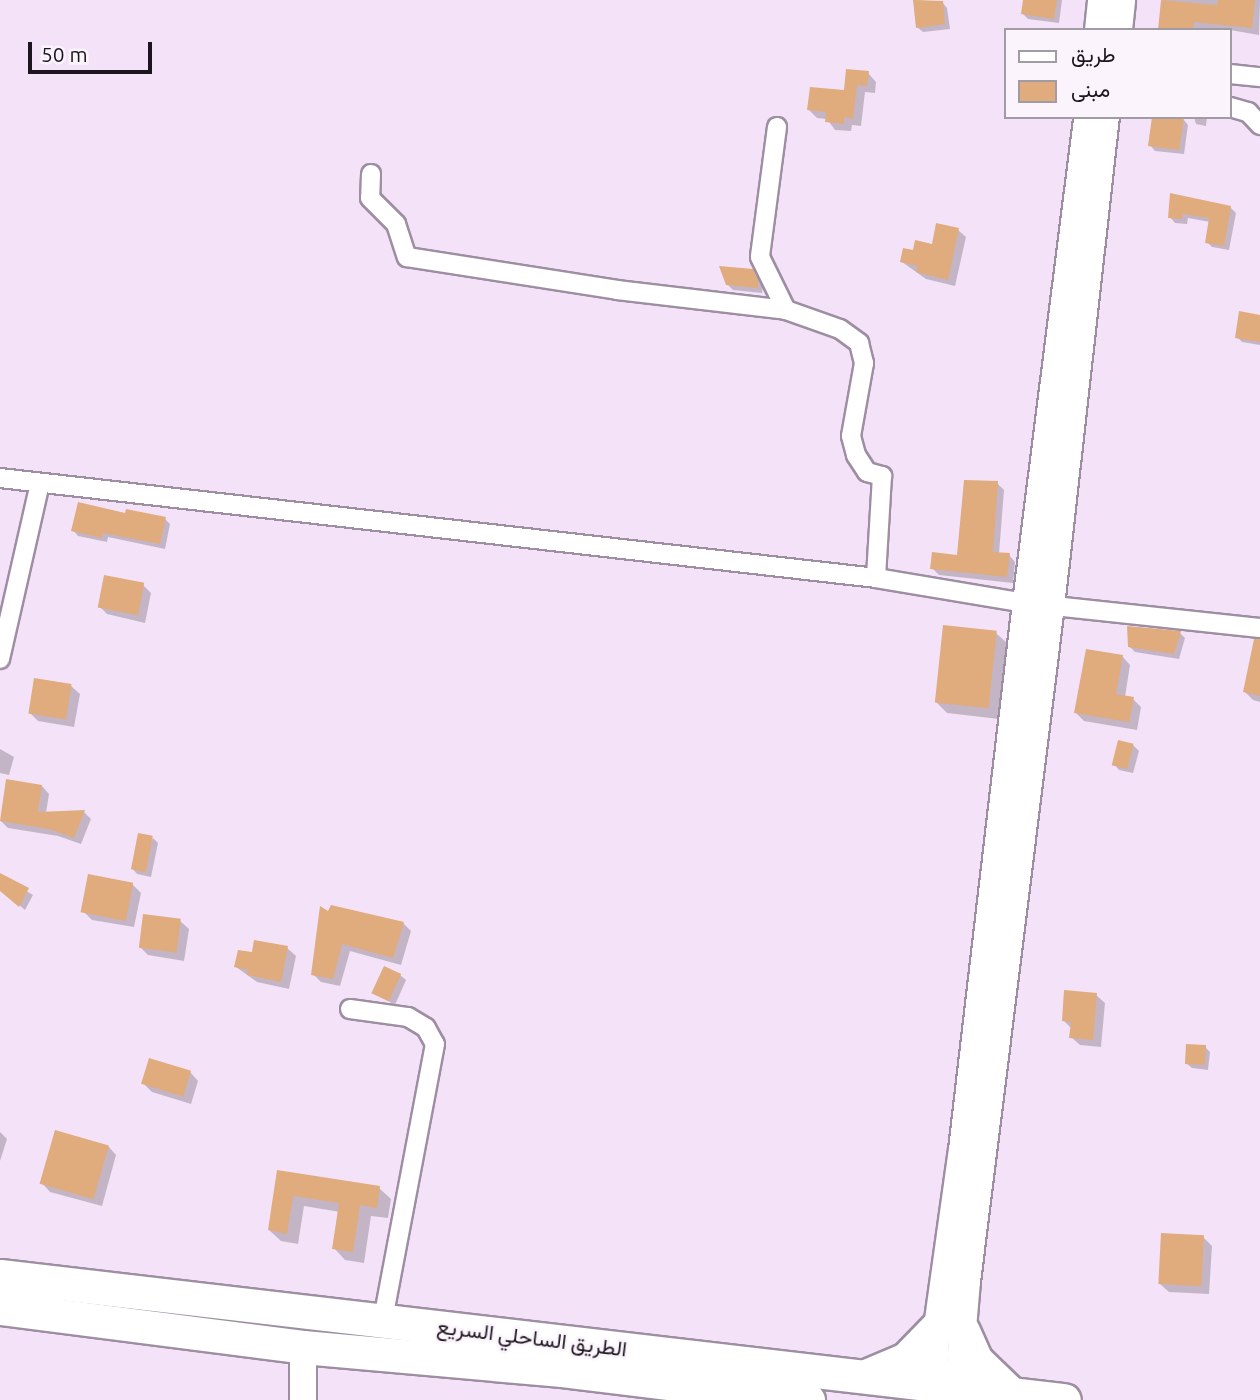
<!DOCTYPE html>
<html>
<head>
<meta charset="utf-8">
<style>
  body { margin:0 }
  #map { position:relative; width:1260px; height:1400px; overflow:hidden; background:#f4e3f8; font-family:Ubuntu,Vazirmatn,sans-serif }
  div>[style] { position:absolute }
  .shadow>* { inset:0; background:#0003 }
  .building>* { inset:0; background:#e0ab7d; transform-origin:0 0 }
  .roads { filter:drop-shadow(2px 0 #9e8ea2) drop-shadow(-2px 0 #9e8ea2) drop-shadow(0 2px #9e8ea2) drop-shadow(0 -2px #9e8ea2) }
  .street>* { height:18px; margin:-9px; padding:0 9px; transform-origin:9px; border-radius:9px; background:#fff }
  .secondary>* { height:26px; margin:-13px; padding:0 13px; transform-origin:13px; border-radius:13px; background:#fff }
  .highway>* { height:33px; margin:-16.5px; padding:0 16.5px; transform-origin:16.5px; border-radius:16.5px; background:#fff }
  span { translate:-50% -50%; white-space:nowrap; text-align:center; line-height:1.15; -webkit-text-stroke:5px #fbf4fd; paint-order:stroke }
  .street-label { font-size:21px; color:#1b151d }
  .legend { position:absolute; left:1004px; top:28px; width:228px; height:91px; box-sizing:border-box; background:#fbf4fd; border:2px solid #a19ba3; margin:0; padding:9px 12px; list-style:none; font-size:21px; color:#1b151d }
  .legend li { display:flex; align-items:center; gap:14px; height:35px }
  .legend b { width:35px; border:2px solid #a19ba3 }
  .scale { position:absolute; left:28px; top:42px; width:124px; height:32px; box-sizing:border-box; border:4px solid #1b151d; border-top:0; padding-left:9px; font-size:21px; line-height:24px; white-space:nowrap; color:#1b151d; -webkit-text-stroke:5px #fbf4fd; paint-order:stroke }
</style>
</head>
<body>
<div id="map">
  <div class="shadow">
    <div style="clip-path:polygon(914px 0,942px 2px,947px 8px,950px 29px,923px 32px,917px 27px)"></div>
    <div style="clip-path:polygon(1024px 0,1062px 0,1059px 23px,1028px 19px,1023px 14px)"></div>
    <div style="clip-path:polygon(1163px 0,1260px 0,1259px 35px,1230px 30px,1161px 30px)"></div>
    <div style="clip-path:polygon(868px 73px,876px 82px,875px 93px,865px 92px,861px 126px,852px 125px,851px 131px,835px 130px,827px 119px,817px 118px,809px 110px,845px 92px)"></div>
    <div style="clip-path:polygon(1194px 117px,1207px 117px,1206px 126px,1196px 124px)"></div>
    <div style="clip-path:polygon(1183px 119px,1188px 125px,1184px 154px,1155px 151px,1150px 145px)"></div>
    <div style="clip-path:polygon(1172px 195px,1230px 207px,1236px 213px,1229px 250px,1212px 247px,1207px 242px,1210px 222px,1188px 218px,1187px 224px,1175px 223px,1170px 217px)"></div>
    <div style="clip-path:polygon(958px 230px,966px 237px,955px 286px,926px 279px,902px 262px)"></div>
    <div style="clip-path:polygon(753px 271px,763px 286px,762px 293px,733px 290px,727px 284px)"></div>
    <div style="clip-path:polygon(1260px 316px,1260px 345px,1242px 342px,1237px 337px)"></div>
    <div style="clip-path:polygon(997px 483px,1004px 490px,999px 554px,1009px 555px,1015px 562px,1013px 583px,939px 575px,932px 568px,959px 556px)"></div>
    <div style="clip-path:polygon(127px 515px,165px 519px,170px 524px,165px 549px,108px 537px,107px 542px,78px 536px,73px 530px)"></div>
    <div style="clip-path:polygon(143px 585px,151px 593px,145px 623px,107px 614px,99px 606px)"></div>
    <div style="clip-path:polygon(996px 633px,1008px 644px,999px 719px,947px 713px,936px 702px)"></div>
    <div style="clip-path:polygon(1180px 633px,1185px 638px,1179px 659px,1135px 652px,1129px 646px)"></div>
    <div style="clip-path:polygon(1260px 654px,1260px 702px,1253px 700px,1245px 692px)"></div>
    <div style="clip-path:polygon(1122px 656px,1130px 665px,1125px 697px,1133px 699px,1141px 707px,1137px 730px,1084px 721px,1076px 713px)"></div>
    <div style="clip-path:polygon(71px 686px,80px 694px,74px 727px,38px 721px,30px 713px)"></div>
    <div style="clip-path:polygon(1133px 745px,1139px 751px,1133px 773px,1119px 770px,1114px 764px)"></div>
    <div style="clip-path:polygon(0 749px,14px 757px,9px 775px,0 773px)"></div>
    <div style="clip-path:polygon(42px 786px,49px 794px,46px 813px,84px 812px,91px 819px,81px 844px,58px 836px,8px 828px,1px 821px)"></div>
    <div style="clip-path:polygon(153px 838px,158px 843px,151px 877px,137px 874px,132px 868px)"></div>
    <div style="clip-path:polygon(0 875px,33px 895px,25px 910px,0 889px)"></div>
    <div style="clip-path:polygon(132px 884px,141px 893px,134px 927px,92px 920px,83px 911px)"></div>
    <div style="clip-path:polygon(332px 907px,403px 923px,411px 931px,401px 965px,350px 951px,340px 986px,321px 982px,313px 974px)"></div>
    <div style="clip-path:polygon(180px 921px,189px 929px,184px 961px,148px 955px,140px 947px)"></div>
    <div style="clip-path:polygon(287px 948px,296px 956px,289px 989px,257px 982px,236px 967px,253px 955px)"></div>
    <div style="clip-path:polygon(400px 975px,406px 980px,395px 1005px,374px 993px)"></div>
    <div style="clip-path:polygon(1096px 995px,1105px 1003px,1101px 1047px,1080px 1045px,1071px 1037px,1072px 1029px,1064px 1021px)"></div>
    <div style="clip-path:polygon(1205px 1047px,1210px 1052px,1208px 1070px,1192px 1068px,1186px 1063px)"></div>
    <div style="clip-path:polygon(190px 1072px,198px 1081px,191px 1104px,152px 1092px,143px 1083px)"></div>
    <div style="clip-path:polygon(0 1132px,7px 1139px,0 1161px)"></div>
    <div style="clip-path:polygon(108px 1146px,116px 1155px,102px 1206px,50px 1192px,42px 1183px)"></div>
    <div style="clip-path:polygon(279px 1172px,379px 1188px,391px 1199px,388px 1218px,371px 1216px,364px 1263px,345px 1260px,334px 1248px,340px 1212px,304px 1206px,298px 1244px,281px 1241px,269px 1230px)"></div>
    <div style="clip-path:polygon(1203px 1237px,1212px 1246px,1209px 1294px,1169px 1292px,1160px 1284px)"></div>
  </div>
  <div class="building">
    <div style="clip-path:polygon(913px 0,943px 1px,945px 24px,916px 28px)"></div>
    <div style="clip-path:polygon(1023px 0,1057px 0,1054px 19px,1021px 14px)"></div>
    <div style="clip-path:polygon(1161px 0,1217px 5px,1218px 0,1255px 0,1252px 28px,1194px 22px,1193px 30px,1158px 30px)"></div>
    <div style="clip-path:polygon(846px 69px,869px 71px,867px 86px,857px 85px,853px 119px,844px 117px,844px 124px,825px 122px,826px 112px,807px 110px,810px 87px,844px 90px)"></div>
    <div style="clip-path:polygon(1152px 117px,1184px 117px,1179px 150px,1148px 146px)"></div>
    <div style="clip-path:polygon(1170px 193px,1231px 206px,1224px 246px,1205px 243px,1209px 218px,1183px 214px,1182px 219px,1168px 218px)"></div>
    <div style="clip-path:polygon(936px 223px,959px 228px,948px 280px,916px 272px,918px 266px,900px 262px,903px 248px,913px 250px,915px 240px,932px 244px)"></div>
    <div style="clip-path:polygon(719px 266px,753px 269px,758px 280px,758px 288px,726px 285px)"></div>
    <div style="clip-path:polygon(1239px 311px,1260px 315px,1260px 342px,1235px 338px)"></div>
    <div style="clip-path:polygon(964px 480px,998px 481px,993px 552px,1010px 553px,1007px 577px,930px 569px,932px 552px,957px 555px)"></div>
    <div style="clip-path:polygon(78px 502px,125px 513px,126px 509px,166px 517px,160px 544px,103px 533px,102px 538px,71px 531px)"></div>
    <div style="left:104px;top:575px;width:41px;height:33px;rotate:11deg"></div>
    <div style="left:943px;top:625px;width:54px;height:78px;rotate:6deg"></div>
    <div style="clip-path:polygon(1127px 626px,1181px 631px,1174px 654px,1128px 647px)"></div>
    <div style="clip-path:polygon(1254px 639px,1260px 639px,1260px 696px,1243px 692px)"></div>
    <div style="clip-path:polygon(1086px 649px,1123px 655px,1116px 694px,1134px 697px,1129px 722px,1074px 713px)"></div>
    <div style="left:34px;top:678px;width:38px;height:36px;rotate:9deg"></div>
    <div style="left:1118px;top:740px;width:16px;height:26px;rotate:14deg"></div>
    <div style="clip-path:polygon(6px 779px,42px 785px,38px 812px,85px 810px,74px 838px,49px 829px,0 821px)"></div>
    <div style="left:138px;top:833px;width:15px;height:37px;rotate:11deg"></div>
    <div style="clip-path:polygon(0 873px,29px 888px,19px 907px,0 891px)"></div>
    <div style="left:88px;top:874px;width:46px;height:39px;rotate:11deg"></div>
    <div style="clip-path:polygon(331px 905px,404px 922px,393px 958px,342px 944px,333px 979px,311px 975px,320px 906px,328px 911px)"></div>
    <div style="left:143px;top:914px;width:38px;height:34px;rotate:7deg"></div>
    <div style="clip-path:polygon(254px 940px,288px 946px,281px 982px,247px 975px,248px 970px,234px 967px,238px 950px,252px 952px)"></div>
    <div style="left:384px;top:966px;width:19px;height:30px;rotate:25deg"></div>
    <div style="clip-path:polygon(1064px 990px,1097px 993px,1093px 1040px,1069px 1038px,1071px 1022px,1062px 1021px)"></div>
    <div style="left:1186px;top:1044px;width:20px;height:20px;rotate:3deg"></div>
    <div style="left:149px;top:1058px;width:44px;height:27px;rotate:17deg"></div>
    <div style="left:55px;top:1130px;width:56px;height:56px;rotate:16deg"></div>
    <div style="clip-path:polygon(277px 1170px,380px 1186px,377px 1208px,360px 1205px,353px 1252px,332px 1249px,339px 1203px,293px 1196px,287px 1234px,268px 1230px)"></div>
    <div style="left:1161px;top:1233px;width:43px;height:51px;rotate:3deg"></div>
  </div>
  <div class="roads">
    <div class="street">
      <div style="left:1230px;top:74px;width:30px;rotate:6deg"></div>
      <div style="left:1230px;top:107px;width:19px;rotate:16deg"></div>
      <div style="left:1248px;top:112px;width:18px;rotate:47deg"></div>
      <div style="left:777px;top:127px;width:131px;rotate:97.5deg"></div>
      <div style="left:760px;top:257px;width:59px;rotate:63.9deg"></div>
      <div style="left:371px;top:174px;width:24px;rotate:92deg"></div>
      <div style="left:370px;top:198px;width:37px;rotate:45deg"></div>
      <div style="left:396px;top:224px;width:35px;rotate:72deg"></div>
      <div style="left:407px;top:257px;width:213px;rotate:8.9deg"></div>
      <div style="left:617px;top:290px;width:170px;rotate:6.7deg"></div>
      <div style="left:786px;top:310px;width:57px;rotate:19.4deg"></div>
      <div style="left:840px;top:329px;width:24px;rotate:36deg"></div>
      <div style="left:859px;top:343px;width:21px;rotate:76deg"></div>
      <div style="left:864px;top:363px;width:74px;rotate:100.1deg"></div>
      <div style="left:851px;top:436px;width:20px;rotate:75deg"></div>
      <div style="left:856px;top:455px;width:20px;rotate:57deg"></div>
      <div style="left:867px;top:472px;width:16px;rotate:15deg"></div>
      <div style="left:882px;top:476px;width:102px;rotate:93.4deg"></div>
      <div style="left:0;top:478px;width:882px;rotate:6.51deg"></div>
      <div style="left:876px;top:578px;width:152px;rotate:9.5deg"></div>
      <div style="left:1026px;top:603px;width:235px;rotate:6.1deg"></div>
      <div style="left:0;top:659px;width:180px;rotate:-77.2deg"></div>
      <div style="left:350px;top:1009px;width:59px;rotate:7.9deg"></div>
      <div style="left:408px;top:1017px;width:21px;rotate:31deg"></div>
      <div style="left:426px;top:1028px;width:18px;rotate:61deg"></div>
      <div style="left:435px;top:1044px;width:281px;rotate:100.7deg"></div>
    </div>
    <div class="secondary">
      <div style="left:1098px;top:30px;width:30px;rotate:-84deg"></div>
      <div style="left:1119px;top:30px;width:30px;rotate:-84deg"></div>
      <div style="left:303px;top:1347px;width:53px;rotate:90deg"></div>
      <div style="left:932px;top:1400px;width:73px;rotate:-86.1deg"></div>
      <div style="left:937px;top:1327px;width:179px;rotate:-82deg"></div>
      <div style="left:962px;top:1150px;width:551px;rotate:-83.33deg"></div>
      <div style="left:1026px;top:603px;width:490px;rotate:-82.8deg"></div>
      <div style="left:957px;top:1400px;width:119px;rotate:-85.2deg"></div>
      <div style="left:967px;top:1281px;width:680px;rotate:-82.91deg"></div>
      <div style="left:1051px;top:606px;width:492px;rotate:-83.6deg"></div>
    </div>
    <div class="highway">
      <div style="left:0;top:1276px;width:1071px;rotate:6.65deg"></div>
      <div style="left:0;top:1308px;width:305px;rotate:7.3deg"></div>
      <div style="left:303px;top:1347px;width:260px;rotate:5.1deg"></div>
      <div style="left:562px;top:1370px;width:248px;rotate:7deg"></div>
      <div style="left:963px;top:1331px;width:32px;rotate:66deg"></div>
      <div style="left:976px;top:1360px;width:47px;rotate:44.1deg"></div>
      <div style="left:866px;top:1376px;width:43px;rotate:-23deg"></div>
      <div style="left:906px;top:1359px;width:45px;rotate:-45.9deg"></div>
    </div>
  </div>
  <div class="street-label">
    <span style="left:532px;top:1337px;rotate:7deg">الطريق الساحلي السريع</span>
  </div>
  <ul class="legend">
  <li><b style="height:9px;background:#fff"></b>طريق</li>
  <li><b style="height:19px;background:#e0ab7d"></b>مبنى</li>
  </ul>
  <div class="scale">50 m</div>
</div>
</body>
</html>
